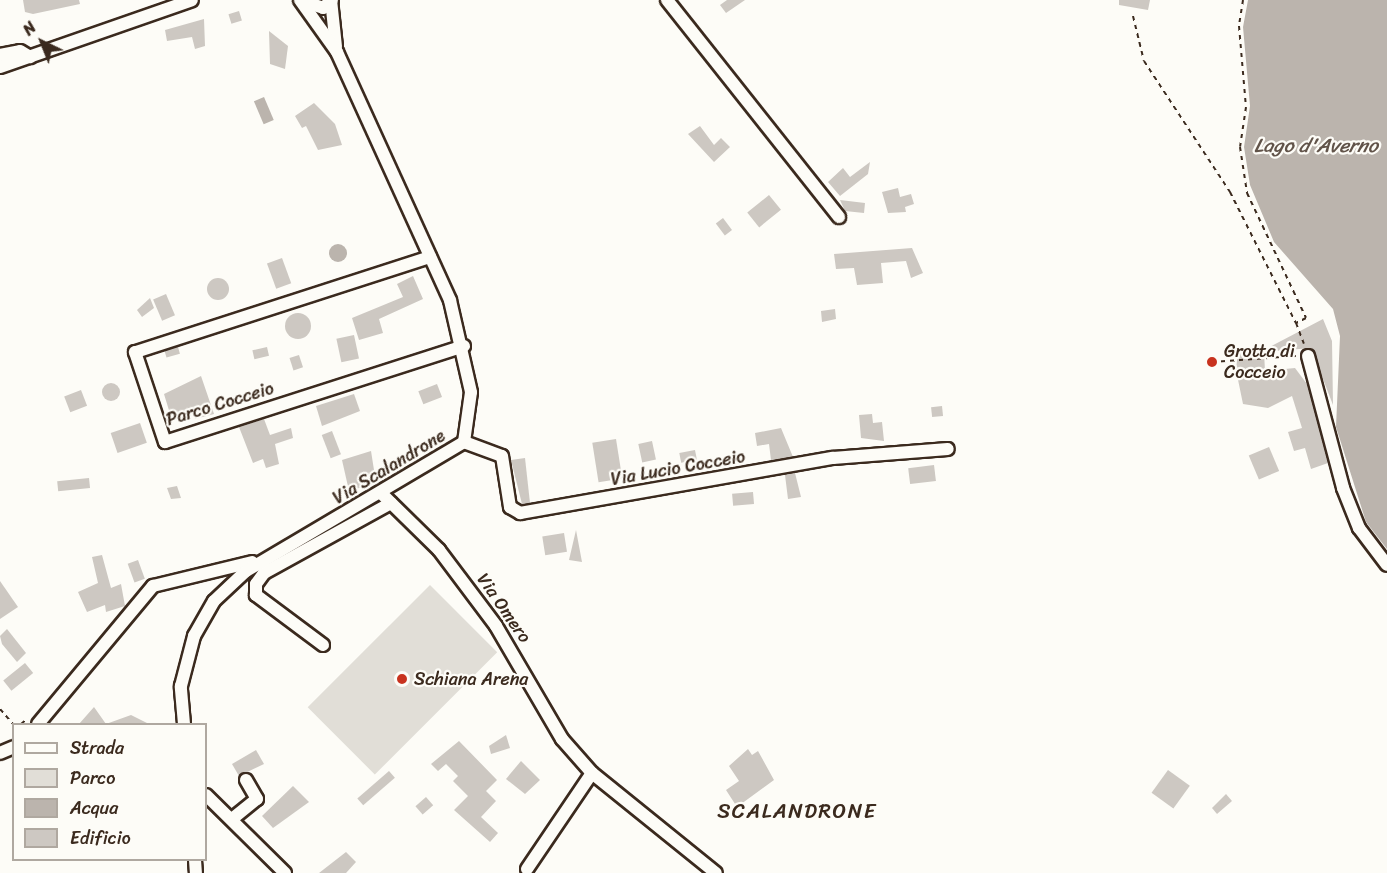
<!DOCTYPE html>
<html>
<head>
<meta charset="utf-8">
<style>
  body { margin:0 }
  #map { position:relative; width:1387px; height:873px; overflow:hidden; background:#fdfcf7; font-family:Sriracha,sans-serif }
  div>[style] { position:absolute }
  .green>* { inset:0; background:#e1ded7; transform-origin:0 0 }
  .water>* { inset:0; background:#bbb4ad; transform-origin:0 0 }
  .round { border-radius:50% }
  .building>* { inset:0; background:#cdc8c2; transform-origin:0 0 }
  .path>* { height:2px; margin-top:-1px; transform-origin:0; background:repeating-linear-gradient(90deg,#3b2a1e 0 4.5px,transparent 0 9px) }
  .roads { filter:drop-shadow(2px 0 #3b2a1e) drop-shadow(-2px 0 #3b2a1e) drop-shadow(0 2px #3b2a1e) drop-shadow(0 -2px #3b2a1e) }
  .minor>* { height:12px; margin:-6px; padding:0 6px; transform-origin:6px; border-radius:6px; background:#fdfcf7 }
  .dots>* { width:16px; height:16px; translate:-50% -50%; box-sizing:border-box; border:3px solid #fdfcf7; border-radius:50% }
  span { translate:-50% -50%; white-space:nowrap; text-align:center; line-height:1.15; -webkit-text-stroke:4.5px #fdfcf7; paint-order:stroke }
  .poi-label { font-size:18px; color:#3b2a1e }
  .left { translate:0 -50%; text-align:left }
  .street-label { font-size:18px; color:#3b2a1e }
  .water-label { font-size:20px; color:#615349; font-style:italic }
  .quarter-label { font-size:21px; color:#3b2a1e; letter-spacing:1.5px }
  .legend { position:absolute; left:12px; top:723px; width:195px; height:138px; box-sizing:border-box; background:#fdfcf7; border:2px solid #afa8a0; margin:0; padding:8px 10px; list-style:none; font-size:18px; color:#3b2a1e }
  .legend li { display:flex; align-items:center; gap:12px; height:30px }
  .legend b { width:30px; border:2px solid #afa8a0 }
  .north { position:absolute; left:12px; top:12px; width:60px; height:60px; -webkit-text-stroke:4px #fdfcf7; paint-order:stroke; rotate:317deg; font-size:16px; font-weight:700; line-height:24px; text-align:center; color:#3b2a1e }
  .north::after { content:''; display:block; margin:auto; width:21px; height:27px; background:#3b2a1e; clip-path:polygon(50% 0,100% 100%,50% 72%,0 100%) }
</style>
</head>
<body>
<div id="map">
  <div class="green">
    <div style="left:430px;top:585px;width:95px;height:173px;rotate:45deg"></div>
  </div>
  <div class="water">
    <div style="clip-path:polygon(1248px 0,1387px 0,1387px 549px,1366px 522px,1336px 427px,1340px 336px,1333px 309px,1274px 242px,1250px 185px,1244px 147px,1250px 106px,1243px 27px)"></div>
    <div style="left:264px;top:97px;width:25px;height:11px;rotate:67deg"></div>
    <div class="round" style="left:329px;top:244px;width:18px;height:18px"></div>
  </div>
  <div class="building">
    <div style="clip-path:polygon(23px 0,79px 0,80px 4px,33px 14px,25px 12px)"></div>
    <div style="clip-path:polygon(727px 0,745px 0,726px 13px,720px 5px)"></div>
    <div style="clip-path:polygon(1119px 0,1150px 0,1148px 10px,1119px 5px)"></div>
    <div style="left:239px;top:11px;width:10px;height:11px;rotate:73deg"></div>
    <div style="clip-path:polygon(204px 19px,205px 46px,195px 49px,192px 37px,167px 41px,165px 30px)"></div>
    <div style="clip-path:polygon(269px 31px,288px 46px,285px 69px,270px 64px)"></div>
    <div style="clip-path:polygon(314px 103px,335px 124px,342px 145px,318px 150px,306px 126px,302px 128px,295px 116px)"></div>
    <div style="clip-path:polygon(700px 126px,714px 145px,721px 138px,730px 147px,714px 162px,688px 134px)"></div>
    <div style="clip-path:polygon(870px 162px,868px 174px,840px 196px,828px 182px,843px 168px,850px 177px)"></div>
    <div style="clip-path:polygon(898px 188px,900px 197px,911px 194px,914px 204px,905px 207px,906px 212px,888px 213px,882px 192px)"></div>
    <div style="left:769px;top:195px;width:19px;height:28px;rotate:51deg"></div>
    <div style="clip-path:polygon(840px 200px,865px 203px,864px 213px,845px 211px)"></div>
    <div style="left:723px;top:218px;width:15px;height:9px;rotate:53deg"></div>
    <div style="clip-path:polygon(912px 248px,923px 273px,911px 278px,906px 261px,881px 263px,883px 283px,857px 285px,854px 268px,836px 269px,834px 254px)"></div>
    <div style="left:282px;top:258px;width:27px;height:16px;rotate:70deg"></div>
    <div style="clip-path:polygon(413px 276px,423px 299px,379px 319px,383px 333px,359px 340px,352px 318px,403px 297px,397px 284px)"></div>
    <div class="round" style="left:207px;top:278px;width:22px;height:22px"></div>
    <div style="left:166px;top:294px;width:23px;height:14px;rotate:67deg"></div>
    <div style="clip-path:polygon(150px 298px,154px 308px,142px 317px,137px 310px)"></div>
    <div style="clip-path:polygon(835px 309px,836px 319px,822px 322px,821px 311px)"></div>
    <div class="round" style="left:285px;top:313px;width:26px;height:26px"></div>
    <div style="clip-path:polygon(1323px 319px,1332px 341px,1333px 405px,1311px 348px,1264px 352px,1265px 371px,1295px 368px,1307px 384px,1328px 463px,1311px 469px,1305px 448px,1294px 451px,1288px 432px,1302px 428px,1292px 396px,1268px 408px,1243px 404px,1236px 370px,1238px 351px,1264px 350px)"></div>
    <div style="left:354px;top:335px;width:24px;height:18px;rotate:78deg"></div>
    <div style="left:178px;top:347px;width:7px;height:14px;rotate:74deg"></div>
    <div style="left:267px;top:347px;width:9px;height:15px;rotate:77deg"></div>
    <div style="left:299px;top:355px;width:13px;height:10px;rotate:72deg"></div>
    <div style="clip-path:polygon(201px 376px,214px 414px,195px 419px,193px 411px,171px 417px,164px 394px)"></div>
    <div class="round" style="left:102px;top:383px;width:18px;height:18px"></div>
    <div style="left:437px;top:384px;width:14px;height:20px;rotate:69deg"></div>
    <div style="left:81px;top:390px;width:17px;height:18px;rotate:69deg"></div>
    <div style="clip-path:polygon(354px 394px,360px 411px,322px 426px,316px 406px)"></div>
    <div style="left:942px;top:406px;width:10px;height:11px;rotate:84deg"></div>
    <div style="clip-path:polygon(872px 414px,873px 423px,882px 422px,884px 441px,861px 438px,859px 415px)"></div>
    <div style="clip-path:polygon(264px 419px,270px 435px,291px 428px,293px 438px,275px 444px,279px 464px,266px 468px,263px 459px,253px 463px,239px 427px)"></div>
    <div style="left:140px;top:423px;width:21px;height:31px;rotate:71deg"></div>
    <div style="clip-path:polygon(781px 428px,793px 457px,771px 460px,769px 444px,757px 446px,755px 433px)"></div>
    <div style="left:332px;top:431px;width:25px;height:11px;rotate:69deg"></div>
    <div style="left:616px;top:439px;width:40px;height:24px;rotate:81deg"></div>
    <div style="left:652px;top:441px;width:19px;height:14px;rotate:78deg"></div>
    <div style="left:1269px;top:447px;width:26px;height:22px;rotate:67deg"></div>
    <div style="left:695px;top:450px;width:10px;height:16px;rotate:79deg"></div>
    <div style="clip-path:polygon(371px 451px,376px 483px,349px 491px,342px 460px)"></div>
    <div style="clip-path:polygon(525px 458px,530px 503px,522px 504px,511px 460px)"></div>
    <div style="left:934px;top:465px;width:16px;height:26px;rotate:83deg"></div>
    <div style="clip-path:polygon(795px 473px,801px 497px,788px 499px,785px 475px)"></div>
    <div style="left:89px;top:478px;width:10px;height:32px;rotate:84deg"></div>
    <div style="clip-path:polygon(177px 486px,181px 498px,171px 499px,167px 488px)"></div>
    <div style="left:753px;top:492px;width:12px;height:21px;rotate:85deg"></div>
    <div style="clip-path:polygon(576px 530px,582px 562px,569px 560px)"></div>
    <div style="left:564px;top:533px;width:19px;height:22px;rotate:81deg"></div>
    <div style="clip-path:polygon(102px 555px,111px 588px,121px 584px,125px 606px,106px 612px,105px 605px,87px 612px,78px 592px,98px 583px,92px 557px)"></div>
    <div style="left:138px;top:560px;width:20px;height:11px;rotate:70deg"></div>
    <div style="clip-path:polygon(0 581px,18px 607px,0 619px)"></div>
    <div style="clip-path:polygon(7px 629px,26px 653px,17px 662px,2px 644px,0 636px)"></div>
    <div style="left:25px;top:663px;width:13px;height:28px;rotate:51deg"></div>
    <div style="clip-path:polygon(94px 707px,106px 724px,131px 715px,149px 724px,79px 724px)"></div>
    <div style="clip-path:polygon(506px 735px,510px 748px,491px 754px,489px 746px)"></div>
    <div style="clip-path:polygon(459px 741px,497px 780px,486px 791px,496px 801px,481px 817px,498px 833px,490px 842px,454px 810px,468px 796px,453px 781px,458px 776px,446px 764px,438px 771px,431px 764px)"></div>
    <div style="clip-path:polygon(748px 749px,752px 755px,758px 751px,774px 780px,737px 807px,726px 790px,739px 781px,729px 766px)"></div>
    <div style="clip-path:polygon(256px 750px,264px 764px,239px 776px,232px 764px)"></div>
    <div style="clip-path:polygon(521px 761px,540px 780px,525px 794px,506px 779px)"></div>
    <div style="left:1168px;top:770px;width:27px;height:28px;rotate:36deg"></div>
    <div style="left:389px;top:771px;width:9px;height:42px;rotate:49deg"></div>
    <div style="clip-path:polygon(293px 786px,309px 802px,273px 828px,262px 816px)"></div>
    <div style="clip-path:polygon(1226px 794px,1232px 801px,1217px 814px,1212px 808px)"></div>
    <div style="left:426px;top:797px;width:11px;height:14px;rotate:49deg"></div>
    <div style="clip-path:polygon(346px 852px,356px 862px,346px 873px,319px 873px)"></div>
  </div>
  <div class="path">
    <div style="left:1243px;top:0;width:26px;rotate:99deg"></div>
    <div style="left:1239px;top:26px;width:81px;rotate:85.1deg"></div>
    <div style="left:1246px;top:107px;width:40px;rotate:98.5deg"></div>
    <div style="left:1240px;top:147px;width:47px;rotate:81.3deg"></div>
    <div style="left:1247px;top:193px;width:138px;rotate:64.7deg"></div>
    <div style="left:1306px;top:318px;width:11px;rotate:153deg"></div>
    <div style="left:1296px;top:323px;width:22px;rotate:69deg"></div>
    <div style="left:1133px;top:16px;width:46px;rotate:76.3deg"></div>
    <div style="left:1144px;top:61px;width:157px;rotate:56.7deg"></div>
    <div style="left:1230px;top:192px;width:147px;rotate:63.3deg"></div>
    <div style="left:1212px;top:362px;width:84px;rotate:-4.1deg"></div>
    <div style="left:0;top:709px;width:21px;rotate:49deg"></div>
    <div style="left:21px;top:724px;width:8px;rotate:-40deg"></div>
  </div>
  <div class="roads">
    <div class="minor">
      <div style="left:331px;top:0;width:47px;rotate:83.9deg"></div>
      <div style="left:667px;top:0;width:277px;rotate:51.6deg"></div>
      <div style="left:302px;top:1px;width:22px;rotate:18deg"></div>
      <div style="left:323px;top:8px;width:12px;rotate:-42deg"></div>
      <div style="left:0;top:55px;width:20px;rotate:-11deg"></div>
      <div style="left:20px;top:51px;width:12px;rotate:31deg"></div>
      <div style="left:0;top:67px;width:203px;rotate:-19.2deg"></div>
      <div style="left:430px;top:257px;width:310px;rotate:162.1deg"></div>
      <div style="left:135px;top:352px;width:95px;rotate:71.6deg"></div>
      <div style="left:165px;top:442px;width:314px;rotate:-17.8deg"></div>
      <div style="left:1308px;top:356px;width:137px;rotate:75.1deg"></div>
      <div style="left:1343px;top:488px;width:43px;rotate:68.2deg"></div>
      <div style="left:1359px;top:528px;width:46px;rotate:52.9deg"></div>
      <div style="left:464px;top:442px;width:40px;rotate:20.2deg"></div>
      <div style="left:502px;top:456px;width:52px;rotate:81.1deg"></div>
      <div style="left:510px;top:507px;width:12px;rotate:31deg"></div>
      <div style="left:520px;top:513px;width:318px;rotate:-10deg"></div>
      <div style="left:833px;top:458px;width:115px;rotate:-4.5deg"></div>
      <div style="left:382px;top:494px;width:80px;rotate:44.5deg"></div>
      <div style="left:439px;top:550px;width:95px;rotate:53.1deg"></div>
      <div style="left:496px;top:626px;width:131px;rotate:59.7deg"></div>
      <div style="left:562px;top:739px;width:45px;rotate:48.6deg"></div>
      <div style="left:592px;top:773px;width:159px;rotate:38.9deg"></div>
      <div style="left:323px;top:645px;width:84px;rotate:-143.3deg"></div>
      <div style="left:256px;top:595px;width:11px;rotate:-90deg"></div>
      <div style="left:256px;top:584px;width:14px;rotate:-54deg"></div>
      <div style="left:264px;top:573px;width:145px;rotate:-28.9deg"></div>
      <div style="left:38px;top:724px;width:180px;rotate:-50.2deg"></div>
      <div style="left:153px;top:586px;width:102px;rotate:-13.6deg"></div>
      <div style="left:184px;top:724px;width:38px;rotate:-95deg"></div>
      <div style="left:181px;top:686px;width:52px;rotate:-75.4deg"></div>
      <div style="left:194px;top:636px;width:40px;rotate:-60.3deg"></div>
      <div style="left:214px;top:601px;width:44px;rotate:-43.2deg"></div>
      <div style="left:246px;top:571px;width:253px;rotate:-30.6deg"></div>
      <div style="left:464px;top:442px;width:50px;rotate:-82deg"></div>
      <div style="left:471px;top:392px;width:94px;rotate:-102.9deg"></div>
      <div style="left:450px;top:300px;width:273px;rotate:-114.5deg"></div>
      <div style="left:337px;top:52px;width:64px;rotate:-125.4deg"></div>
      <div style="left:0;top:753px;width:15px;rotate:-23deg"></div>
      <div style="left:206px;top:795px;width:111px;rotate:44.6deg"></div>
      <div style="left:232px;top:819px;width:32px;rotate:-39deg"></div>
      <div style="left:257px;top:799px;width:22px;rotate:-120deg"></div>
      <div style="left:195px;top:860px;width:13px;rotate:86deg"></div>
      <div style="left:527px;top:869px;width:116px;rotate:-55.9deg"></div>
    </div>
  </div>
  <div class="dots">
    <div style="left:1212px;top:362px;background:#c8321e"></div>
    <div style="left:402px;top:679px;background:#c8321e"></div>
  </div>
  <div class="poi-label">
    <span class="left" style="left:1224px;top:362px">Grotta di<br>Cocceio</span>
    <span class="left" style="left:414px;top:679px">Schiana Arena</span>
  </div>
  <div class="street-label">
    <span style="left:220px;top:404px;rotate:-17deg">Parco Cocceio</span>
    <span style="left:389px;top:467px;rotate:-31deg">Via Scalandrone</span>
    <span style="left:678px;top:468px;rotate:-10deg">Via Lucio Cocceio</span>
    <span style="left:504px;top:608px;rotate:55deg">Via Omero</span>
  </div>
  <div class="water-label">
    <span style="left:1316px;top:145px">Lago d'Averno</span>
  </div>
  <div class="quarter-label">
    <span style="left:797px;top:811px">SCALANDRONE</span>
  </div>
  <ul class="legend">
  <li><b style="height:8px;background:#fdfcf7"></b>Strada</li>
  <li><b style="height:16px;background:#e1ded7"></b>Parco</li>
  <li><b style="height:16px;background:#bbb4ad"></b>Acqua</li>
  <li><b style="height:16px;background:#cdc8c2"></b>Edificio</li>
  </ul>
  <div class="north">N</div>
</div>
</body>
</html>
